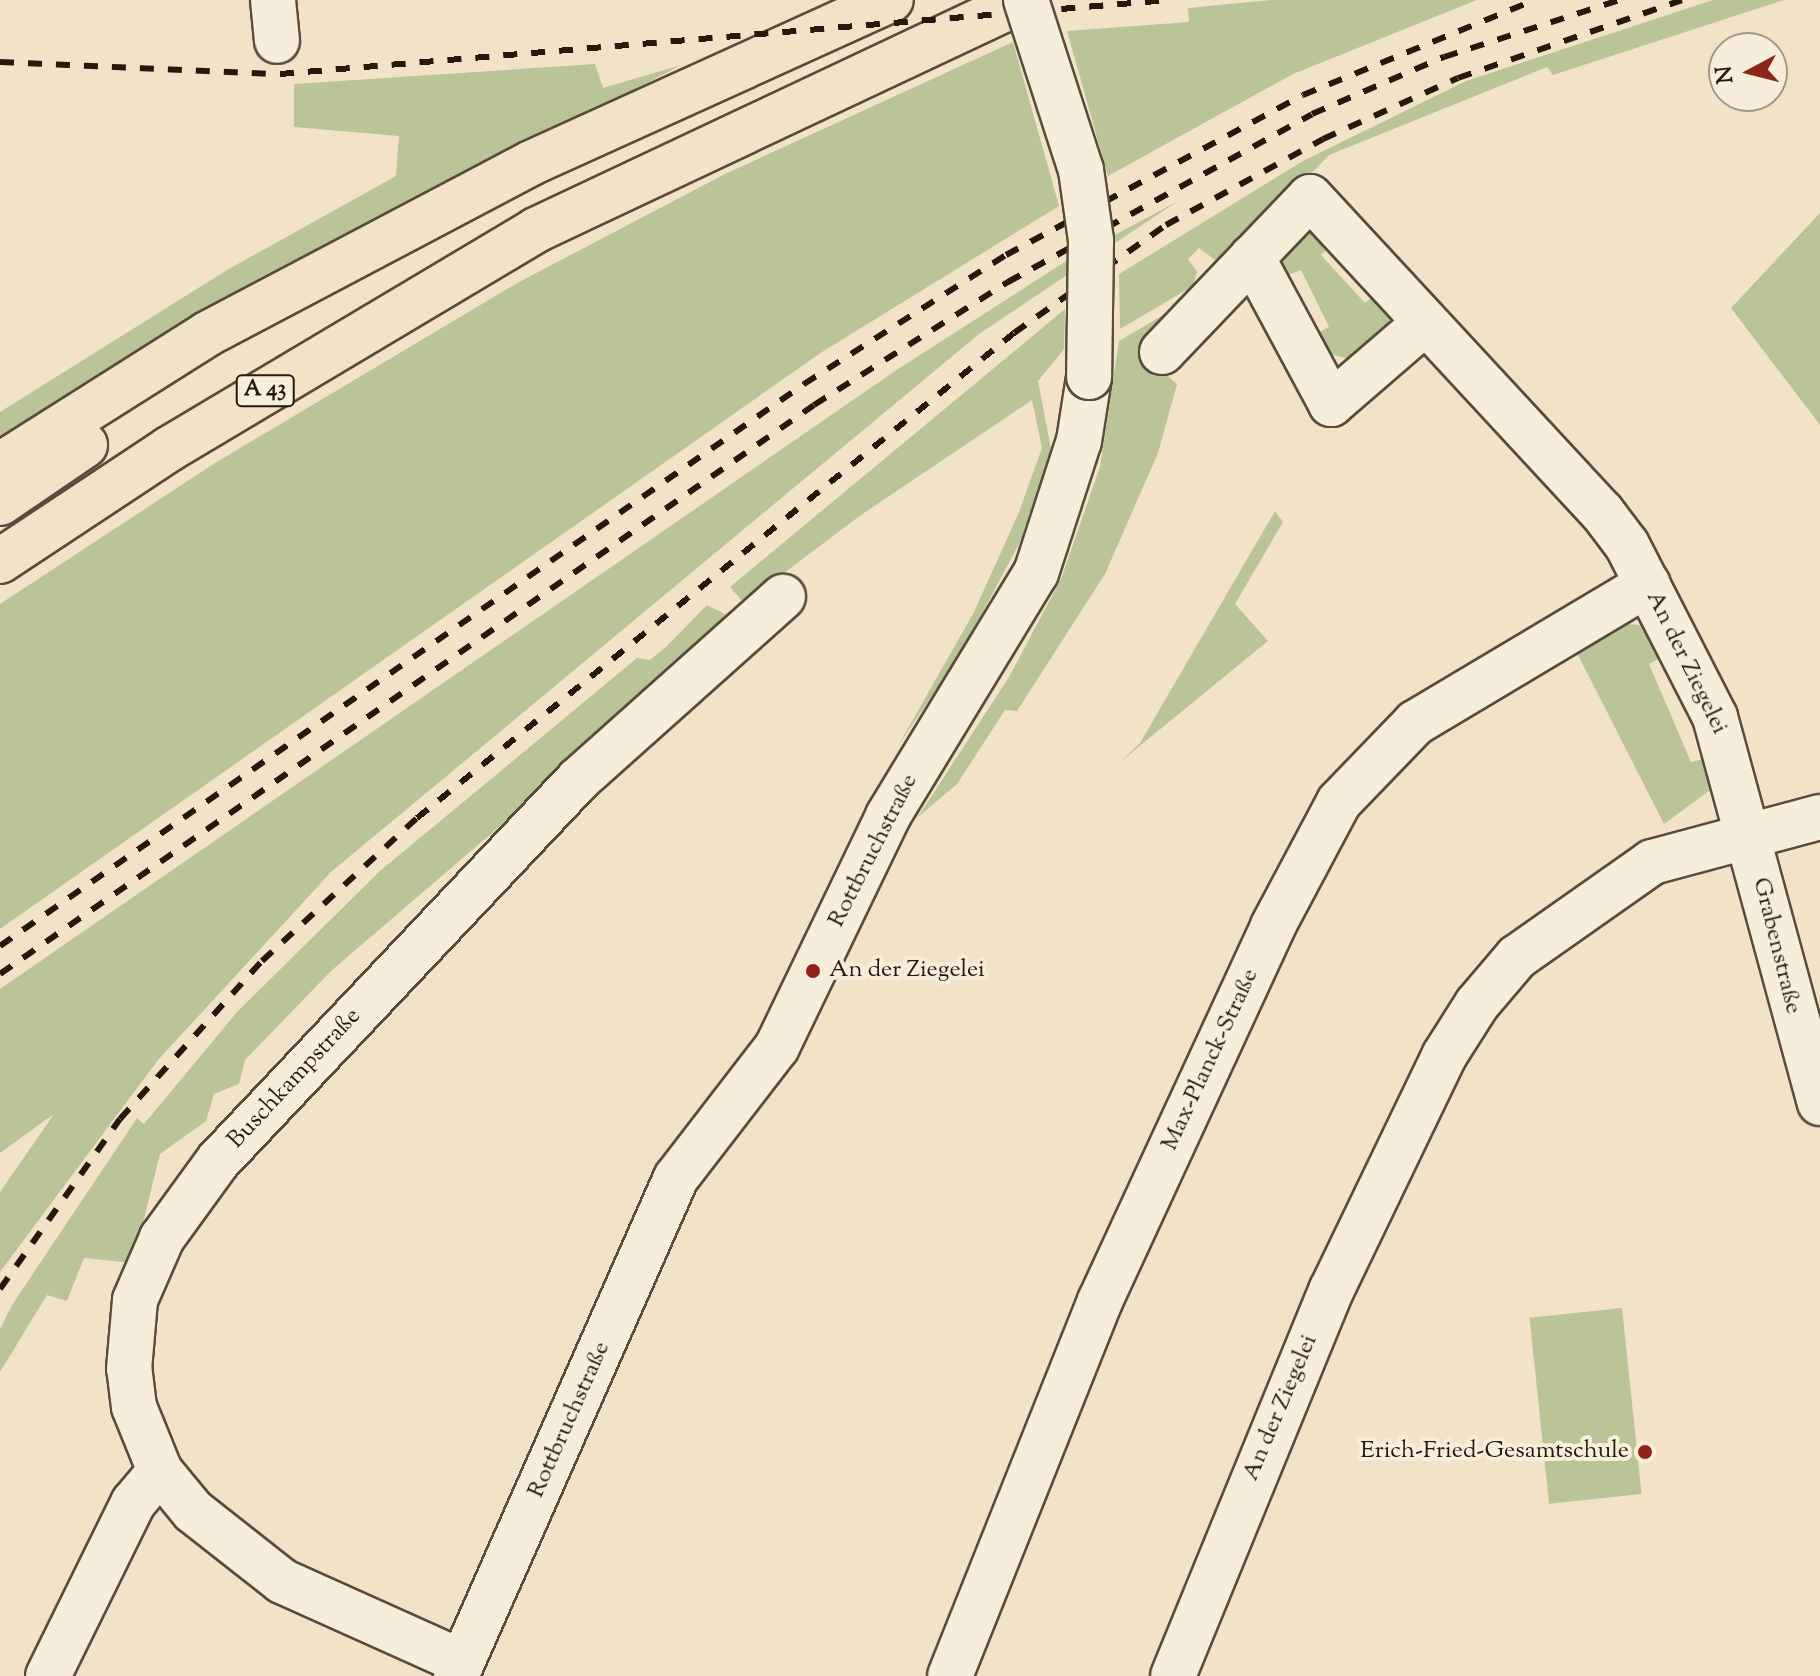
<!DOCTYPE html>
<html>
<head>
<meta charset="utf-8">
<style>
  body { margin:0 }
  #map { position:relative; width:1820px; height:1676px; overflow:hidden; background:#f2e3c8; font-family:"Sorts Mill Goudy",serif }
  div>[style] { position:absolute }
  .green>* { inset:0; background:#bac496; transform-origin:0 0 }
  .roads { filter:drop-shadow(2px 0 #594b3d) drop-shadow(-2px 0 #594b3d) drop-shadow(0 2px #594b3d) drop-shadow(0 -2px #594b3d) }
  .minor>* { height:44px; margin:-22px; padding:0 22px; transform-origin:22px; border-radius:22px; background:#f7eddb }
  .highway>* { height:44px; margin:-22px; padding:0 22px; transform-origin:22px; border-radius:22px; background:#f2e3c8 }
  .rail>* { height:6px; margin-top:-3px; transform-origin:0; background:repeating-linear-gradient(90deg,#26180f 0 14px,transparent 0 28px) }
  .bridges { filter:drop-shadow(2px 0 #594b3d) drop-shadow(-2px 0 #594b3d) drop-shadow(0 2px #594b3d) drop-shadow(0 -2px #594b3d) }
  .minor-bridge>* { height:44px; margin:-22px; padding:0 22px; transform-origin:22px; border-radius:22px; background:#f7eddb }
  .dots>* { width:22px; height:22px; translate:-50% -50%; box-sizing:border-box; border:4px solid #f7eddb; border-radius:50% }
  span { translate:-50% -50%; white-space:nowrap; text-align:center; line-height:1.15; -webkit-text-stroke:8px #f7eddb; paint-order:stroke }
  .shield-label span { padding:2px 6px; background:#f7eddb; border:2px solid; border-radius:6px; -webkit-text-stroke-width:0 }
  .shield-label { font-size:22px; color:#26180f; font-weight:700 }
  .street-label { font-size:24px; color:#26180f }
  .poi-label { font-size:24px; color:#26180f }
  .left { translate:0 -50%; text-align:left }
  .right { translate:-100% -50%; text-align:right }
  .north { position:absolute; left:1708px; top:32px; width:80px; height:80px; box-sizing:border-box; background:#f7eddb; border:2px solid #a39889; border-radius:50%; rotate:263deg; font-size:22px; font-weight:700; line-height:32px; text-align:center; color:#26180f }
  .north::after { content:''; display:block; margin:auto; width:28px; height:36px; background:#8f2418; clip-path:polygon(50% 0,100% 100%,50% 72%,0 100%) }
</style>
</head>
<body>
<div id="map">
  <div class="green">
    <div style="clip-path:polygon(1271px 0,1477px 0,1293px 74px,1108px 176px,1067px 31px,1189px 22px,1188px 8px)"></div>
    <div style="clip-path:polygon(1713px 0,1784px 0,1553px 75px,1547px 67px,1329px 155px,1247px 241px,1219px 263px,1199px 248px,1188px 259px,1197px 272px,1193px 286px,1120px 329px,1119px 274px,1303px 161px,1466px 81px)"></div>
    <div style="clip-path:polygon(1013px 42px,1059px 206px,822px 352px,0 929px,0 604px,215px 463px,519px 282px,725px 174px)"></div>
    <div style="clip-path:polygon(595px 64px,603px 88px,681px 65px,404px 212px,0 454px,0 412px,227px 270px,396px 176px,399px 136px,294px 127px,294px 84px)"></div>
    <div style="clip-path:polygon(1178px 201px,979px 334px,331px 872px,158px 1060px,0 1272px,0 1192px,54px 1114px,0 1153px,0 989px,895px 371px,1063px 263px)"></div>
    <div style="clip-path:polygon(1820px 213px,1820px 425px,1731px 308px)"></div>
    <div style="clip-path:polygon(1317px 231px,1337px 239px,1321px 255px,1365px 303px,1382px 289px,1389px 310px,1389px 329px,1350px 359px,1325px 353px,1310px 337px,1329px 327px,1301px 270px,1280px 278px,1281px 255px,1303px 233px)"></div>
    <div style="clip-path:polygon(1192px 298px,1164px 373px,1177px 384px,1158px 453px,1105px 574px,1017px 711px,1005px 710px,957px 784px,918px 817px,1009px 677px,1061px 579px,1100px 467px,1119px 341px)"></div>
    <div style="clip-path:polygon(1065px 309px,1064px 349px,1038px 381px,1051px 449px,1020px 542px,961px 653px,898px 746px,974px 612px,1019px 512px,1042px 448px,1032px 400px,861px 515px,780px 576px,751px 611px,730px 587px)"></div>
    <div style="clip-path:polygon(1275px 511px,1283px 522px,1235px 604px,1268px 641px,1120px 762px,1140px 743px)"></div>
    <div style="clip-path:polygon(707px 605px,739px 621px,331px 971px,245px 1060px,239px 1084px,214px 1094px,206px 1121px,160px 1154px,133px 1263px,84px 1258px,67px 1301px,47px 1295px,0 1372px,0 1329px,12px 1305px,137px 1118px,144px 1124px,237px 1012px,380px 871px,637px 658px,650px 660px,667px 646px)"></div>
    <div style="clip-path:polygon(1619px 623px,1647px 626px,1669px 653px,1649px 664px,1691px 762px,1712px 757px,1713px 788px,1664px 824px,1574px 647px)"></div>
    <div style="left:1622px;top:1308px;width:187px;height:93px;rotate:84deg"></div>
  </div>
  <div class="roads">
    <div class="minor">
      <div style="left:273px;top:0;width:41px;rotate:84.4deg"></div>
      <div style="left:1252px;top:257px;width:167px;rotate:61.7deg"></div>
      <div style="left:1331px;top:404px;width:125px;rotate:-40.8deg"></div>
      <div style="left:1162px;top:352px;width:214px;rotate:-46.3deg"></div>
      <div style="left:1310px;top:197px;width:430px;rotate:47.2deg"></div>
      <div style="left:1602px;top:512px;width:41px;rotate:52.9deg"></div>
      <div style="left:1627px;top:545px;width:193px;rotate:62.9deg"></div>
      <div style="left:1715px;top:717px;width:400px;rotate:74.8deg"></div>
      <div style="left:462px;top:1662px;width:197px;rotate:-155.8deg"></div>
      <div style="left:282px;top:1581px;width:113px;rotate:-141.8deg"></div>
      <div style="left:193px;top:1511px;width:52px;rotate:-129.5deg"></div>
      <div style="left:160px;top:1471px;width:69px;rotate:-112.1deg"></div>
      <div style="left:134px;top:1407px;width:38px;rotate:-97deg"></div>
      <div style="left:129px;top:1369px;width:69px;rotate:-85deg"></div>
      <div style="left:135px;top:1300px;width:68px;rotate:-66.5deg"></div>
      <div style="left:162px;top:1238px;width:95px;rotate:-54deg"></div>
      <div style="left:218px;top:1161px;width:524px;rotate:-46.62deg"></div>
      <div style="left:578px;top:780px;width:275px;rotate:-41.8deg"></div>
      <div style="left:48px;top:1676px;width:193px;rotate:-63.8deg"></div>
      <div style="left:133px;top:1503px;width:42px;rotate:-49.8deg"></div>
      <div style="left:456px;top:1676px;width:544px;rotate:-66.17deg"></div>
      <div style="left:676px;top:1178px;width:165px;rotate:-52.4deg"></div>
      <div style="left:777px;top:1047px;width:256px;rotate:-64.3deg"></div>
      <div style="left:888px;top:816px;width:285px;rotate:-58.7deg"></div>
      <div style="left:1036px;top:573px;width:139px;rotate:-72deg"></div>
      <div style="left:1079px;top:441px;width:65px;rotate:-81.1deg"></div>
      <div style="left:950px;top:1676px;width:404px;rotate:-68.2deg"></div>
      <div style="left:1100px;top:1301px;width:413px;rotate:-65.2deg"></div>
      <div style="left:1273px;top:926px;width:140px;rotate:-62deg"></div>
      <div style="left:1339px;top:802px;width:110px;rotate:-46.1deg"></div>
      <div style="left:1415px;top:723px;width:271px;rotate:-30.8deg"></div>
      <div style="left:1173px;top:1676px;width:418px;rotate:-67.7deg"></div>
      <div style="left:1332px;top:1289px;width:259px;rotate:-64.3deg"></div>
      <div style="left:1444px;top:1056px;width:62px;rotate:-57.6deg"></div>
      <div style="left:1477px;top:1004px;width:62px;rotate:-49.6deg"></div>
      <div style="left:1517px;top:957px;width:165px;rotate:-35.1deg"></div>
      <div style="left:1652px;top:862px;width:174px;rotate:-15deg"></div>
    </div>
    <div class="highway">
      <div style="left:0;top:465px;width:245px;rotate:-32.3deg"></div>
      <div style="left:207px;top:334px;width:366px;rotate:-27.8deg"></div>
      <div style="left:531px;top:163px;width:395px;rotate:-24.4deg"></div>
      <div style="left:0;top:503px;width:103px;rotate:-34.3deg"></div>
      <div style="left:0;top:561px;width:203px;rotate:-33.5deg"></div>
      <div style="left:169px;top:449px;width:427px;rotate:-30.8deg"></div>
      <div style="left:536px;top:230px;width:539px;rotate:-25.24deg"></div>
    </div>
  </div>
  <div class="rail">
    <div style="left:0;top:62px;width:280px;rotate:2.5deg"></div>
    <div style="left:280px;top:74px;width:892px;rotate:-4.76deg"></div>
    <div style="left:0;top:946px;width:981px;rotate:-34.95deg"></div>
    <div style="left:804px;top:384px;width:240px;rotate:-32.6deg"></div>
    <div style="left:1006px;top:255px;width:337px;rotate:-28.3deg"></div>
    <div style="left:1303px;top:95px;width:251px;rotate:-22.3deg"></div>
    <div style="left:0;top:974px;width:993px;rotate:-34.95deg"></div>
    <div style="left:814px;top:405px;width:230px;rotate:-32.4deg"></div>
    <div style="left:1008px;top:282px;width:347px;rotate:-28.9deg"></div>
    <div style="left:1312px;top:114px;width:144px;rotate:-23.4deg"></div>
    <div style="left:1444px;top:57px;width:184px;rotate:-18deg"></div>
    <div style="left:0;top:1289px;width:208px;rotate:-54.8deg"></div>
    <div style="left:120px;top:1119px;width:212px;rotate:-48.1deg"></div>
    <div style="left:262px;top:961px;width:211px;rotate:-42.7deg"></div>
    <div style="left:417px;top:818px;width:769px;rotate:-39.09deg"></div>
    <div style="left:1014px;top:333px;width:186px;rotate:-35.4deg"></div>
    <div style="left:1166px;top:225px;width:179px;rotate:-28.7deg"></div>
    <div style="left:1323px;top:139px;width:148px;rotate:-24.3deg"></div>
    <div style="left:1458px;top:78px;width:237px;rotate:-19.2deg"></div>
  </div>
  <div class="bridges">
    <div class="minor-bridge">
      <div style="left:1026px;top:0;width:179px;rotate:72.1deg"></div>
      <div style="left:1081px;top:170px;width:71px;rotate:81.9deg"></div>
      <div style="left:1091px;top:240px;width:137px;rotate:90.8deg"></div>
    </div>
  </div>
  <div class="dots">
    <div style="left:813px;top:971px;background:#8f2418"></div>
    <div style="left:1645px;top:1452px;background:#8f2418"></div>
  </div>
  <div class="shield-label">
    <span style="left:265px;top:391px">A 43</span>
  </div>
  <div class="street-label">
    <span style="left:1686px;top:663px;rotate:64deg">An der Ziegelei</span>
    <span style="left:874px;top:851px;rotate:-63deg">Rottbruchstraße</span>
    <span style="left:1776px;top:946px;rotate:76deg">Grabenstraße</span>
    <span style="left:1211px;top:1060px;rotate:-65deg">Max-Planck-Straße</span>
    <span style="left:295px;top:1079px;rotate:-47deg">Buschkampstraße</span>
    <span style="left:1281px;top:1408px;rotate:-67deg">An der Ziegelei</span>
    <span style="left:570px;top:1420px;rotate:-66deg">Rottbruchstraße</span>
  </div>
  <div class="poi-label">
    <span class="left" style="left:829px;top:971px">An der Ziegelei</span>
    <span class="right" style="left:1629px;top:1452px">Erich-Fried-Gesamtschule</span>
  </div>
  <div class="north">N</div>
</div>
</body>
</html>
